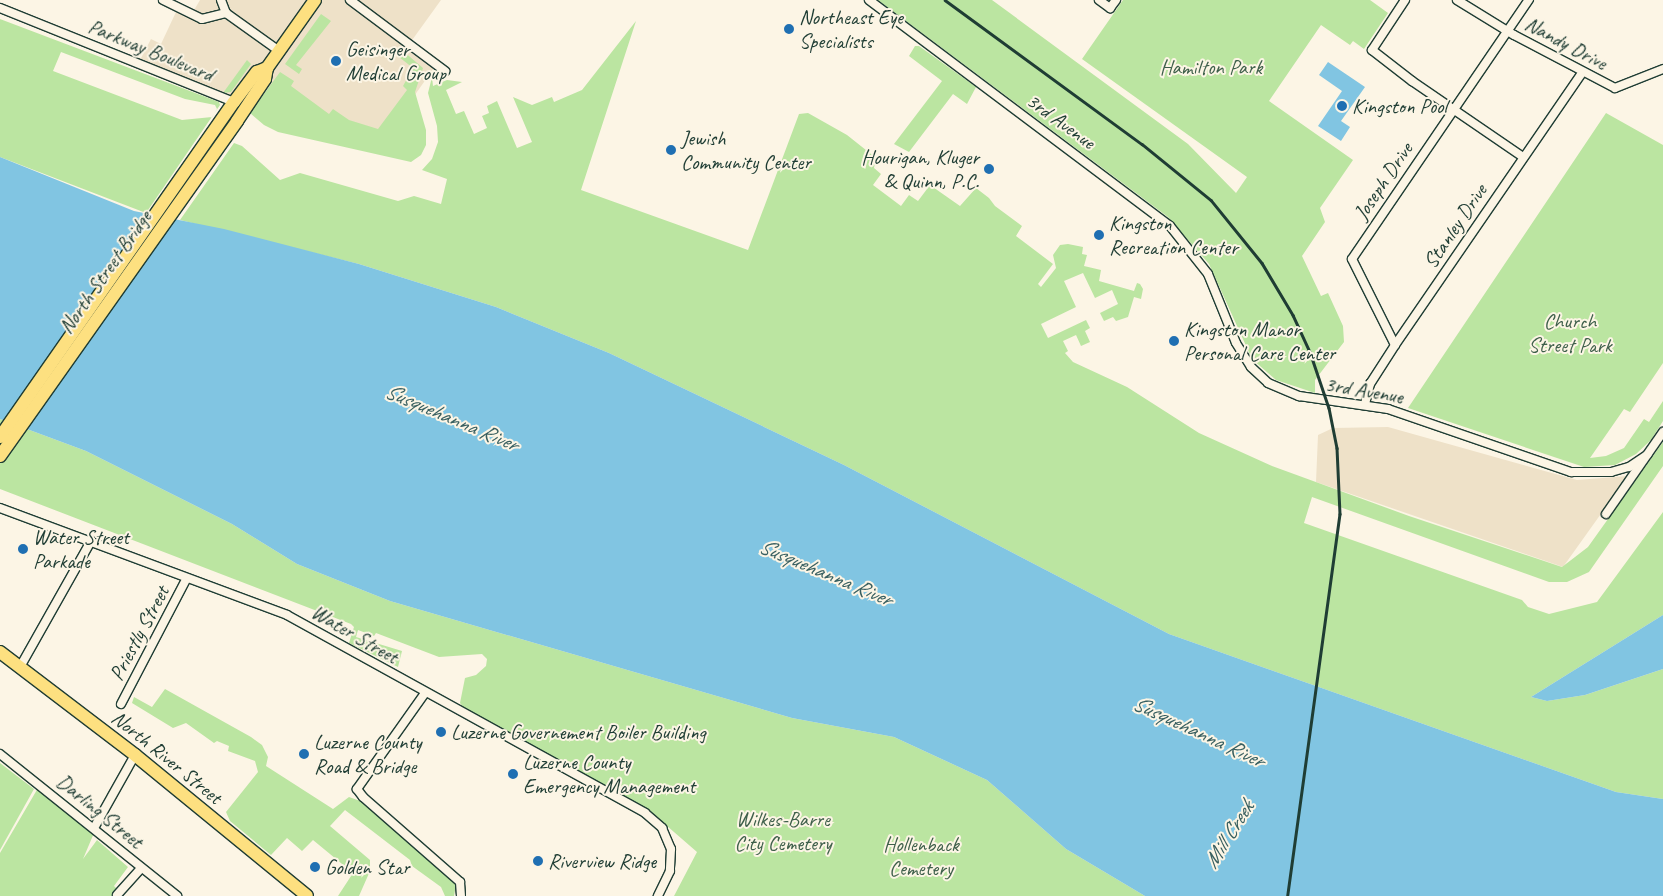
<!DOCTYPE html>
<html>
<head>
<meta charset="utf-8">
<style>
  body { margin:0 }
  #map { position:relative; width:1663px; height:896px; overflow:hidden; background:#fcf5e5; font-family:Caveat,sans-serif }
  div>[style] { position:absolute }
  .built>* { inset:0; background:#eee1c8 }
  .green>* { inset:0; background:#bbe5a1 }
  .water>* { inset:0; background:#81c5e2 }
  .roads { filter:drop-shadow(1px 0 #1f3d34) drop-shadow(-1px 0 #1f3d34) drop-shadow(0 1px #1f3d34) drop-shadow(0 -1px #1f3d34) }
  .minor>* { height:8px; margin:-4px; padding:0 4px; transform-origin:4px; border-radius:4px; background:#fcf5e5 }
  .primary>* { height:12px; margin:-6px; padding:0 6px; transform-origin:6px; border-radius:6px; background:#fde080 }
  .rail>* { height:2.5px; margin:-1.25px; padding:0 1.25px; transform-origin:1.25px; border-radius:1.25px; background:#1f3d34 }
  .dots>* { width:14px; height:14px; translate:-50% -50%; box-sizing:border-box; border:2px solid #fcf5e5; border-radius:50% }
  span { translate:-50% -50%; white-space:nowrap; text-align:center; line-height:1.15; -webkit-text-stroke:4px #fcf5e5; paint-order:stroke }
  .poi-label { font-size:21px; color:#1f3d34 }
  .left { translate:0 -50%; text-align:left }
  .right { translate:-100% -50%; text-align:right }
  .street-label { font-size:21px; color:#1f3d34 }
  .park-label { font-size:21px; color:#3e5f4a }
  .water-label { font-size:22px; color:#385f60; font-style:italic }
</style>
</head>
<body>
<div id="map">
  <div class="built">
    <div style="clip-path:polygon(200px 0,441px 0,410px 43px,436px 65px,388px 133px,290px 102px,267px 87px,234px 97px,140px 60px,151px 39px,161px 44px,176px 12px,190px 17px)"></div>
    <div style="clip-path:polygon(1388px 427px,1577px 480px,1628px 476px,1563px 567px,1316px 482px,1318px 435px,1333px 428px)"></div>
  </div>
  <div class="green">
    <div style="clip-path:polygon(878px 0,992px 0,1188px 144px,1236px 193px,1247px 177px,1082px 59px,1123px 0,1370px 0,1388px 13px,1364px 49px,1353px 41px,1350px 45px,1321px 25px,1269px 101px,1353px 160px,1320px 208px,1325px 222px,1302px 256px,1321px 296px,1328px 293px,1343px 326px,1344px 342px,1315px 380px,1315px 393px,1276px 380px,1252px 359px,1209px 264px,1168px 217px)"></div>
    <div style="clip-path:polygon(321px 14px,331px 21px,296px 65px,302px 69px,299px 74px,285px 64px)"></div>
    <div style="clip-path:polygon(evenodd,0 19px,219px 102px,220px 105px,146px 213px,0 157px,0 19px,61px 52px,185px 99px,215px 105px,217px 109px,212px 117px,182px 120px,53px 71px,61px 52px)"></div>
    <div style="clip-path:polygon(636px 21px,581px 190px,748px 250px,799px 114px,808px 113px,847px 135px,876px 158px,874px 168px,881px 174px,873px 185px,901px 206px,909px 195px,918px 201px,930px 185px,960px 206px,976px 188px,989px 198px,995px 206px,1022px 226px,1016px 236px,1053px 264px,1038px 284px,1041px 287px,1056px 268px,1053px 255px,1060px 245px,1068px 244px,1083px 247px,1082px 254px,1087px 255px,1084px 266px,1101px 270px,1099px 281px,1134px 291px,1137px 283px,1140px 284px,1143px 289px,1141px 299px,1134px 297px,1128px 317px,1116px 321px,1113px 317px,1104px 321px,1100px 313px,1118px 304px,1112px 290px,1095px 298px,1083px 273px,1064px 281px,1076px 307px,1041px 324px,1048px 338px,1086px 320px,1090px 328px,1085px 331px,1090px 342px,1081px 346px,1076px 335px,1063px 341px,1068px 351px,1065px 353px,1073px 362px,1127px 387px,1199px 433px,1272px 466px,1409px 516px,1562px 567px,1588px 547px,1663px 442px,1663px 466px,1589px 572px,1567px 582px,1549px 582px,1312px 497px,1304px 523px,1522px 600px,1528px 607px,1549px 614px,1597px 602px,1663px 512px,1663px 615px,1531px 697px,1547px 701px,1585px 695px,1663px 669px,1663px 799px,1616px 792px,1169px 634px,844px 465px,609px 353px,496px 307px,359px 264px,180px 220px,234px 143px,242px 146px,280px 180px,300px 173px,398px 201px,414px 196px,441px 204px,447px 179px,422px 170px,432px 159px,438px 142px,437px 126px,428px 93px,432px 77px,433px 86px,447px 80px,462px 82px,446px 90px,456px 114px,464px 111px,474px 134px,487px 128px,482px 116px,489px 113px,487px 106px,497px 101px,517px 148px,532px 142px,513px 97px,532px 105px,552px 97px,554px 102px,582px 90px)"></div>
    <div style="clip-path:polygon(915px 46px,919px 46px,976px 87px,967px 104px,953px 94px,909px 152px,894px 144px,942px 81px,909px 56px)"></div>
    <div style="clip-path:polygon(403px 51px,423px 68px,415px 92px,426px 130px,426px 145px,421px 155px,411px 162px,278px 132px,264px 125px,250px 113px,280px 72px,294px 81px,291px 86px,329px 114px,333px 109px,349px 120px,378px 129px,407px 90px,403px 86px,413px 68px,399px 57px)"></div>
    <div style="clip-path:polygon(247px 60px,251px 64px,231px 92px,223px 93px)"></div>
    <div style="clip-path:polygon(1606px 113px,1663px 145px,1663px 363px,1630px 412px,1624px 409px,1590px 458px,1606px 456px,1624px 448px,1644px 419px,1649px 422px,1663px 401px,1663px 421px,1651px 440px,1636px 454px,1615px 465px,1584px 467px,1408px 408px)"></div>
    <div style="clip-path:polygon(0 419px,86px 451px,232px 524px,297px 564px,390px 601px,792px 718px,894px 737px,987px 780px,1066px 849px,1145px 896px,674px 896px,697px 852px,659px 819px,463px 707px,460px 703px,465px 678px,476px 675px,486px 666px,487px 659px,482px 654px,439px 657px,376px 633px,374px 636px,358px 630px,356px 637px,402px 651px,398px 667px,349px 643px,354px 627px,351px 624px,0 489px)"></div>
    <div style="clip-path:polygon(165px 689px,251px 737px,262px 745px,268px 757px,266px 766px,333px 809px,349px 797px,363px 802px,456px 885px,454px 896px,445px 896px,441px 887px,412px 866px,410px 860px,345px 810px,330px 826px,370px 860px,370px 871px,359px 896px,338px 896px,353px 873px,313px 840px,302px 851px,287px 838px,271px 855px,230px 821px,226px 812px,258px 772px,255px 761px,228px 751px,229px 746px,217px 741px,214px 743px,186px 723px,173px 728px,132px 703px,134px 697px,152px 707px)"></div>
    <div style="clip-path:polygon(0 763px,34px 789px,0 850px)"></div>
    <div style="clip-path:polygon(38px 788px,94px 833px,83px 859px,97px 840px,128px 867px,114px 886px,118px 890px,113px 896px,0 896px,0 853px)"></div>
  </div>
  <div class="water">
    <div style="clip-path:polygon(1328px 62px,1365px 87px,1341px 121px,1350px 127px,1341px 141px,1318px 126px,1342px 91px,1319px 75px)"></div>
    <div style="clip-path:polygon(0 157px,134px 211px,224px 229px,359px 264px,496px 307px,609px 353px,844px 465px,1169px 634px,1616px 792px,1663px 799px,1663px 896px,1145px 896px,1066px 849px,987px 780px,894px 737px,792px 718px,390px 601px,297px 564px,232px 524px,86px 451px,0 419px)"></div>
    <div style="clip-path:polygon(1663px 615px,1663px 669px,1585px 695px,1547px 701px,1531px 697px)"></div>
  </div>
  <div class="roads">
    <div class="minor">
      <div style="left:163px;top:0;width:43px;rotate:26deg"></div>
      <div style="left:202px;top:19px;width:25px;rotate:-14deg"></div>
      <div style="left:221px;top:0;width:14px;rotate:69deg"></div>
      <div style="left:350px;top:0;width:119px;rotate:36.8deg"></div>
      <div style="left:869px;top:0;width:376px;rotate:36.9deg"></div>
      <div style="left:1170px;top:226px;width:61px;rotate:51.6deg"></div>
      <div style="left:1208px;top:274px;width:74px;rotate:67.9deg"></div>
      <div style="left:1236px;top:343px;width:28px;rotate:58deg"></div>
      <div style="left:1251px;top:367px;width:23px;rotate:43deg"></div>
      <div style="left:1268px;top:383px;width:34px;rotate:23deg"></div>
      <div style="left:1299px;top:396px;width:90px;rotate:8.3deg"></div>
      <div style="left:1388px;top:409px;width:194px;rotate:19deg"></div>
      <div style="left:1571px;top:472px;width:40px"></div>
      <div style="left:1611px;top:472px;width:19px;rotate:-16deg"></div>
      <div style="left:1629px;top:467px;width:22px;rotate:-34deg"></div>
      <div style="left:1099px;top:0;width:14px;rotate:36deg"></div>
      <div style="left:1110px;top:8px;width:10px;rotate:-53deg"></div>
      <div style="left:1405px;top:0;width:60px;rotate:123.4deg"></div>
      <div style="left:1372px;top:50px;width:51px;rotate:37.8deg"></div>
      <div style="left:1412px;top:81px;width:135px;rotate:34.4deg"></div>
      <div style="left:1457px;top:0;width:67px;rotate:31.6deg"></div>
      <div style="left:1514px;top:35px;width:114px;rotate:27.7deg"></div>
      <div style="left:1615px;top:88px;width:52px;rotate:-21.6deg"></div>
      <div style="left:0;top:8px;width:252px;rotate:21.9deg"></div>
      <div style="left:226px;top:13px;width:65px;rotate:35.6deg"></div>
      <div style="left:1395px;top:345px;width:96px;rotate:-116.6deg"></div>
      <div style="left:1352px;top:259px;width:314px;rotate:-55.7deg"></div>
      <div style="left:1365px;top:404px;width:21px;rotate:-76deg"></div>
      <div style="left:1370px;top:384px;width:46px;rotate:-57.3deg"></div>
      <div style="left:1395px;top:345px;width:330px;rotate:-55.5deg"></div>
      <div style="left:0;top:508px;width:306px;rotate:20.4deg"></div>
      <div style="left:287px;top:615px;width:409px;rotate:28.9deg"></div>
      <div style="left:645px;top:813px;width:23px;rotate:41deg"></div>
      <div style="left:662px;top:828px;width:23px;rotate:67deg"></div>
      <div style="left:671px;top:849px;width:22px;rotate:93deg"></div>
      <div style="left:670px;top:871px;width:28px;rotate:116deg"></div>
      <div style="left:1606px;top:514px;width:100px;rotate:-55.2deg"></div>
      <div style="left:20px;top:667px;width:145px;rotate:-60.6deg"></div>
      <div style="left:425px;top:693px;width:118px;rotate:125.3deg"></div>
      <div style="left:357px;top:789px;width:10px;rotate:53deg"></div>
      <div style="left:363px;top:797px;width:129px;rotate:41.2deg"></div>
      <div style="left:460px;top:882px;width:14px;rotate:86deg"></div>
      <div style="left:121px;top:704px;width:142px;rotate:-62.4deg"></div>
      <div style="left:0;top:754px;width:227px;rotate:38.7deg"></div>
      <div style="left:94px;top:828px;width:84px;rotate:-60.7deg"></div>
      <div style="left:117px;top:895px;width:36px;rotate:-48deg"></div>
    </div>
    <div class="primary">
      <div style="left:0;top:437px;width:409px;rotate:-55.1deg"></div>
      <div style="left:234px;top:102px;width:38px;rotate:-53deg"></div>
      <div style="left:257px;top:72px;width:11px;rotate:-22deg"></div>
      <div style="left:267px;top:68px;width:83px;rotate:-54.8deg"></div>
      <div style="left:0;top:456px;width:410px;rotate:-54.7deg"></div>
      <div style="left:237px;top:121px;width:50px;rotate:-56.3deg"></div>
      <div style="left:265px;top:79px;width:11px;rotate:-80deg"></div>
      <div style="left:0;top:652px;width:170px;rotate:37.3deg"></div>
      <div style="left:135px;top:755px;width:222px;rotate:39.3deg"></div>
    </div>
  </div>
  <div class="rail">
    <div style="left:945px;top:0;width:244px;rotate:36.2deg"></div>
    <div style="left:1142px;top:144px;width:89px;rotate:39.1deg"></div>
    <div style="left:1211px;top:200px;width:81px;rotate:51deg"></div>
    <div style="left:1262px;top:263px;width:61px;rotate:59.2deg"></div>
    <div style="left:1293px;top:315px;width:41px;rotate:65.3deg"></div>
    <div style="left:1310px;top:352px;width:59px;rotate:71.3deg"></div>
    <div style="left:1329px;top:408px;width:41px;rotate:78.7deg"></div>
    <div style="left:1337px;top:448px;width:66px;rotate:87.4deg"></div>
    <div style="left:1340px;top:514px;width:386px;rotate:97.8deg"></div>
  </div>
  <div class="dots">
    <div style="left:789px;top:29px;background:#1f6fb2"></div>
    <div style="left:336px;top:61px;background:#1f6fb2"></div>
    <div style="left:1342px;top:106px;background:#1f6fb2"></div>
    <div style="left:671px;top:150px;background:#1f6fb2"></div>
    <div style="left:989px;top:169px;background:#1f6fb2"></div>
    <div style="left:1099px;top:235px;background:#1f6fb2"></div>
    <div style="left:1174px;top:341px;background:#1f6fb2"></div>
    <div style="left:23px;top:549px;background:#1f6fb2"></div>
    <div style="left:441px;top:732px;background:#1f6fb2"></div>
    <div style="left:304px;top:754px;background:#1f6fb2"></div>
    <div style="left:513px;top:774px;background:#1f6fb2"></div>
    <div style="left:538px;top:861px;background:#1f6fb2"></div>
    <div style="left:315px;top:867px;background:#1f6fb2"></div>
  </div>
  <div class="poi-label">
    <span class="left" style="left:799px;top:29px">Northeast Eye<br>Specialists</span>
    <span class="left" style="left:346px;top:61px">Geisinger<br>Medical Group</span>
    <span class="left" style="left:1352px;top:106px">Kingston Pool</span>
    <span class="left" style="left:681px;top:150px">Jewish<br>Community Center</span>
    <span class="right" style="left:979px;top:169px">Hourigan, Kluger<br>&amp; Quinn, P.C.</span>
    <span class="left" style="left:1109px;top:235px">Kingston<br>Recreation Center</span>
    <span class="left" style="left:1184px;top:341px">Kingston Manor<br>Personal Care Center</span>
    <span class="left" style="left:33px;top:549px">Water Street<br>Parkade</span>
    <span class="left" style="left:451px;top:732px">Luzerne Governement Boiler Building</span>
    <span class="left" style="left:314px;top:754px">Luzerne County<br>Road &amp; Bridge</span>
    <span class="left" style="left:523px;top:774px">Luzerne County<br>Emergency Management</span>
    <span class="left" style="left:548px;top:861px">Riverview Ridge</span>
    <span class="left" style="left:325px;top:867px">Golden Star</span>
  </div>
  <div class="street-label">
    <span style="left:1566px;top:43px;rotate:28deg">Nandy Drive</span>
    <span style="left:151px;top:50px;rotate:22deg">Parkway Boulevard</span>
    <span style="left:1061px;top:121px;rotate:36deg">3rd Avenue</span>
    <span style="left:1383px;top:181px;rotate:-56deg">Joseph Drive</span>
    <span style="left:1455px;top:226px;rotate:-56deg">Stanley Drive</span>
    <span style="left:105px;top:272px;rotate:-55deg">North Street Bridge</span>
    <span style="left:1364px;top:390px;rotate:10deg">3rd Avenue</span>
    <span style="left:139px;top:633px;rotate:-62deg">Priestly Street</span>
    <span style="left:355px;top:634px;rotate:30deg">Water Street</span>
    <span style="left:167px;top:757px;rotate:39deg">North River Street</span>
    <span style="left:100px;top:811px;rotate:39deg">Darling Street</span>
  </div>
  <div class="park-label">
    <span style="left:1211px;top:67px">Hamilton Park</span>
    <span style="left:1570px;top:333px">Church<br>Street Park</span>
    <span style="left:783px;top:831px">Wilkes-Barre<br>City Cemetery</span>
    <span style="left:921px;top:856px">Hollenback<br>Cemetery</span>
  </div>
  <div class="water-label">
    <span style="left:451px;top:418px;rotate:23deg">Susquehanna River</span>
    <span style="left:825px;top:573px;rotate:23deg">Susquehanna River</span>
    <span style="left:1198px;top:732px;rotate:25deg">Susquehanna River</span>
    <span style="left:1229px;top:835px;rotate:-58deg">Mill Creek</span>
  </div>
</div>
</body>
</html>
